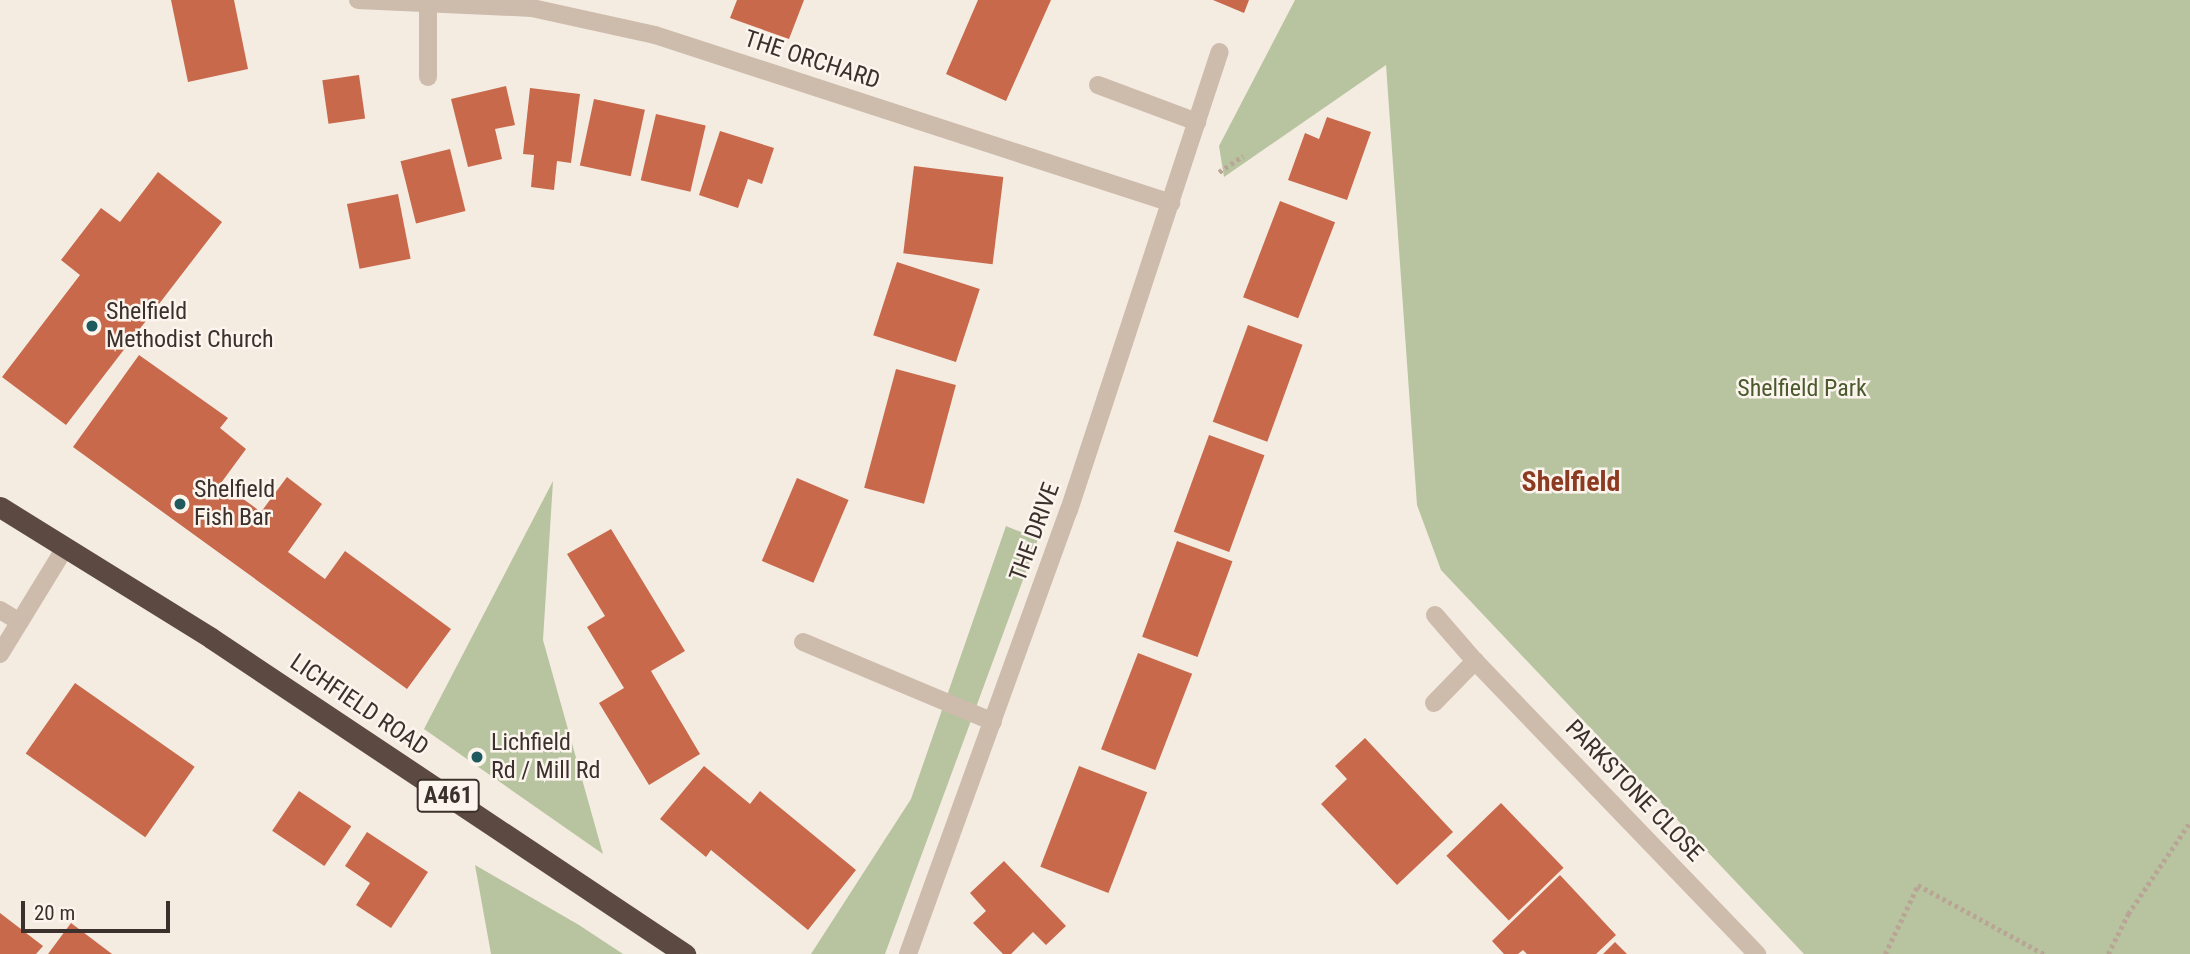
<!DOCTYPE html>
<html>
<head>
<meta charset="utf-8">
<style>
  body { margin:0 }
  #map { position:relative; width:2190px; height:954px; overflow:hidden; background:#f4ebe1; font-family:"Roboto Condensed",sans-serif }
  div>[style] { position:absolute }
  .green>* { inset:0; background:#b8c4a0 }
  .building>* { inset:0; background:#c8694b; transform-origin:0 0 }
  .path>* { height:4.5px; margin-top:-2.25px; transform-origin:0; background:repeating-linear-gradient(90deg,#b9a596 0 3.5px,transparent 0 7px) }
  .minor>* { height:18px; margin:-9px; padding:0 9px; transform-origin:9px; border-radius:9px; background:#cdbbac }
  .highway>* { height:21px; margin:-10.5px; padding:0 10.5px; transform-origin:10.5px; border-radius:10.5px; background:#5c4a42 }
  .dots>* { width:19px; height:19px; translate:-50% -50%; box-sizing:border-box; border:4px solid #fbf5ee; border-radius:50% }
  span { translate:-50% -50%; white-space:nowrap; text-align:center; line-height:1.15; -webkit-text-stroke:5px #fbf5ee; paint-order:stroke }
  .shield-label span { padding:2px 5px; background:#fbf5ee; border:2px solid; border-radius:5px; -webkit-text-stroke-width:0 }
  .shield-label { font-size:23px; color:#3b302b; font-weight:700 }
  .street-label { font-size:24px; color:#3b302b }
  .poi-label { font-size:24px; color:#3b302b }
  .left { translate:0 -50%; text-align:left }
  .park-label { font-size:24px; color:#4a5a2e }
  .quarter-label { font-size:28px; color:#8c3b22; font-weight:700 }
  .scale { position:absolute; left:21px; top:901px; width:149px; height:32px; box-sizing:border-box; border:4px solid #3b302b; border-top:0; padding-left:9px; font-size:21px; line-height:24px; white-space:nowrap; color:#3b302b; -webkit-text-stroke:5px #fbf5ee; paint-order:stroke }
</style>
</head>
<body>
<div id="map">
  <div class="green">
    <div style="clip-path:polygon(1295px 0,2190px 0,2190px 954px,1804px 954px,1441px 570px,1417px 505px,1386px 65px,1224px 177px,1219px 146px)"></div>
    <div style="clip-path:polygon(553px 481px,543px 640px,603px 854px,424px 729px)"></div>
    <div style="clip-path:polygon(1006px 526px,1038px 539px,885px 954px,811px 954px,911px 799px)"></div>
    <div style="clip-path:polygon(475px 865px,579px 925px,623px 954px,491px 954px)"></div>
  </div>
  <div class="building">
    <div style="clip-path:polygon(171px 0,234px 0,248px 69px,188px 82px)"></div>
    <div style="clip-path:polygon(737px 0,804px 0,789px 39px,730px 18px)"></div>
    <div style="clip-path:polygon(978px 0,1051px 0,1006px 101px,946px 74px)"></div>
    <div style="clip-path:polygon(1213px 0,1249px 0,1244px 13px)"></div>
    <div style="left:359px;top:75px;width:44px;height:37px;rotate:82deg"></div>
    <div style="clip-path:polygon(506px 86px,515px 125px,495px 129px,502px 159px,468px 167px,451px 99px)"></div>
    <div style="clip-path:polygon(530px 88px,580px 94px,571px 163px,557px 161px,554px 190px,531px 187px,534px 155px,523px 154px)"></div>
    <div style="left:594px;top:99px;width:52px;height:68px;rotate:12deg"></div>
    <div style="left:656px;top:114px;width:51px;height:68px;rotate:13deg"></div>
    <div style="clip-path:polygon(1327px 117px,1371px 132px,1347px 200px,1288px 180px,1305px 133px,1319px 139px)"></div>
    <div style="clip-path:polygon(720px 131px,774px 148px,762px 184px,748px 179px,738px 208px,699px 195px)"></div>
    <div style="left:450px;top:149px;width:64px;height:51px;rotate:76deg"></div>
    <div style="left:914px;top:166px;width:90px;height:88px;rotate:7deg"></div>
    <div style="clip-path:polygon(158px 172px,222px 222px,66px 425px,2px 377px,80px 275px,61px 260px,101px 208px,120px 222px)"></div>
    <div style="left:398px;top:194px;width:66px;height:52px;rotate:79deg"></div>
    <div style="left:1280px;top:201px;width:59px;height:103px;rotate:21deg"></div>
    <div style="left:897px;top:262px;width:87px;height:77px;rotate:18deg"></div>
    <div style="left:1248px;top:325px;width:58px;height:103px;rotate:20deg"></div>
    <div style="clip-path:polygon(139px 355px,228px 418px,220px 428px,246px 449px,221px 483px,261px 512px,287px 477px,322px 504px,288px 552px,325px 579px,345px 551px,451px 629px,407px 689px,73px 447px)"></div>
    <div style="left:896px;top:369px;width:62px;height:123px;rotate:15deg"></div>
    <div style="left:1209px;top:435px;width:59px;height:103px;rotate:20deg"></div>
    <div style="left:797px;top:478px;width:56px;height:90px;rotate:23deg"></div>
    <div style="clip-path:polygon(611px 529px,685px 651px,651px 671px,700px 754px,649px 785px,599px 703px,624px 688px,587px 627px,605px 616px,567px 554px)"></div>
    <div style="left:1177px;top:541px;width:59px;height:102px;rotate:20deg"></div>
    <div style="left:1138px;top:653px;width:58px;height:103px;rotate:21deg"></div>
    <div style="left:75px;top:683px;width:146px;height:86px;rotate:35deg"></div>
    <div style="clip-path:polygon(1365px 738px,1453px 832px,1397px 885px,1321px 804px,1347px 779px,1335px 766px)"></div>
    <div style="clip-path:polygon(704px 766px,750px 804px,760px 791px,856px 870px,808px 930px,711px 850px,706px 857px,660px 819px)"></div>
    <div style="left:1079px;top:766px;width:73px;height:108px;rotate:21deg"></div>
    <div style="left:299px;top:791px;width:63px;height:48px;rotate:34deg"></div>
    <div style="left:1501px;top:803px;width:90px;height:76px;rotate:46deg"></div>
    <div style="clip-path:polygon(367px 832px,428px 872px,391px 928px,356px 905px,370px 883px,345px 866px)"></div>
    <div style="clip-path:polygon(1004px 861px,1066px 926px,1046px 945px,1033px 932px,1011px 954px,1003px 954px,973px 923px,986px 911px,970px 893px)"></div>
    <div style="clip-path:polygon(1560px 875px,1616px 935px,1596px 954px,1527px 954px,1523px 950px,1518px 954px,1504px 954px,1492px 941px)"></div>
    <div style="clip-path:polygon(0 913px,43px 946px,36px 954px,0 954px)"></div>
    <div style="clip-path:polygon(71px 923px,112px 954px,48px 954px)"></div>
    <div style="clip-path:polygon(1615px 942px,1627px 954px,1603px 954px)"></div>
  </div>
  <div class="path">
    <div style="left:1219px;top:172px;width:29px;rotate:-34deg"></div>
    <div style="left:1885px;top:954px;width:76px;rotate:-64.4deg"></div>
    <div style="left:1918px;top:885px;width:144px;rotate:28.7deg"></div>
    <div style="left:2108px;top:954px;width:45px;rotate:-63.4deg"></div>
    <div style="left:2128px;top:914px;width:111px;rotate:-56deg"></div>
  </div>
  <div class="minor">
    <div style="left:358px;top:0;width:174px;rotate:2.6deg"></div>
    <div style="left:532px;top:8px;width:126px;rotate:12.4deg"></div>
    <div style="left:655px;top:35px;width:543px;rotate:18.03deg"></div>
    <div style="left:428px;top:77px;width:74px;rotate:-90deg"></div>
    <div style="left:1098px;top:85px;width:106px;rotate:20.5deg"></div>
    <div style="left:0;top:610px;width:23px;rotate:31deg"></div>
    <div style="left:1435px;top:615px;width:61px;rotate:49deg"></div>
    <div style="left:1475px;top:661px;width:407px;rotate:46.1deg"></div>
    <div style="left:803px;top:642px;width:206px;rotate:22.8deg"></div>
    <div style="left:0;top:654px;width:124px;rotate:-58.5deg"></div>
    <div style="left:1434px;top:703px;width:59px;rotate:-45.7deg"></div>
    <div style="left:908px;top:954px;width:472px;rotate:-70.1deg"></div>
    <div style="left:1069px;top:510px;width:482px;rotate:-71.8deg"></div>
  </div>
  <div class="highway">
    <div style="left:0;top:507px;width:248px;rotate:31.8deg"></div>
    <div style="left:211px;top:638px;width:570px;rotate:33.69deg"></div>
  </div>
  <div class="dots">
    <div style="left:92px;top:326px;background:#1f5a5e"></div>
    <div style="left:180px;top:504px;background:#1f5a5e"></div>
    <div style="left:477px;top:757px;background:#1f5a5e"></div>
  </div>
  <div class="shield-label">
    <span style="left:448px;top:796px">A461</span>
  </div>
  <div class="street-label">
    <span style="left:812px;top:60px;rotate:18deg">THE ORCHARD</span>
    <span style="left:1035px;top:532px;rotate:-70deg">THE DRIVE</span>
    <span style="left:359px;top:705px;rotate:34deg">LICHFIELD ROAD</span>
    <span style="left:1634px;top:791px;rotate:46deg">PARKSTONE CLOSE</span>
  </div>
  <div class="poi-label">
    <span class="left" style="left:106px;top:326px">Shelfield<br>Methodist Church</span>
    <span class="left" style="left:194px;top:504px">Shelfield<br>Fish Bar</span>
    <span class="left" style="left:491px;top:757px">Lichfield<br>Rd / Mill Rd</span>
  </div>
  <div class="park-label">
    <span style="left:1802px;top:389px">Shelfield Park</span>
  </div>
  <div class="quarter-label">
    <span style="left:1571px;top:482px">Shelfield</span>
  </div>
  <div class="scale">20 m</div>
</div>
</body>
</html>
